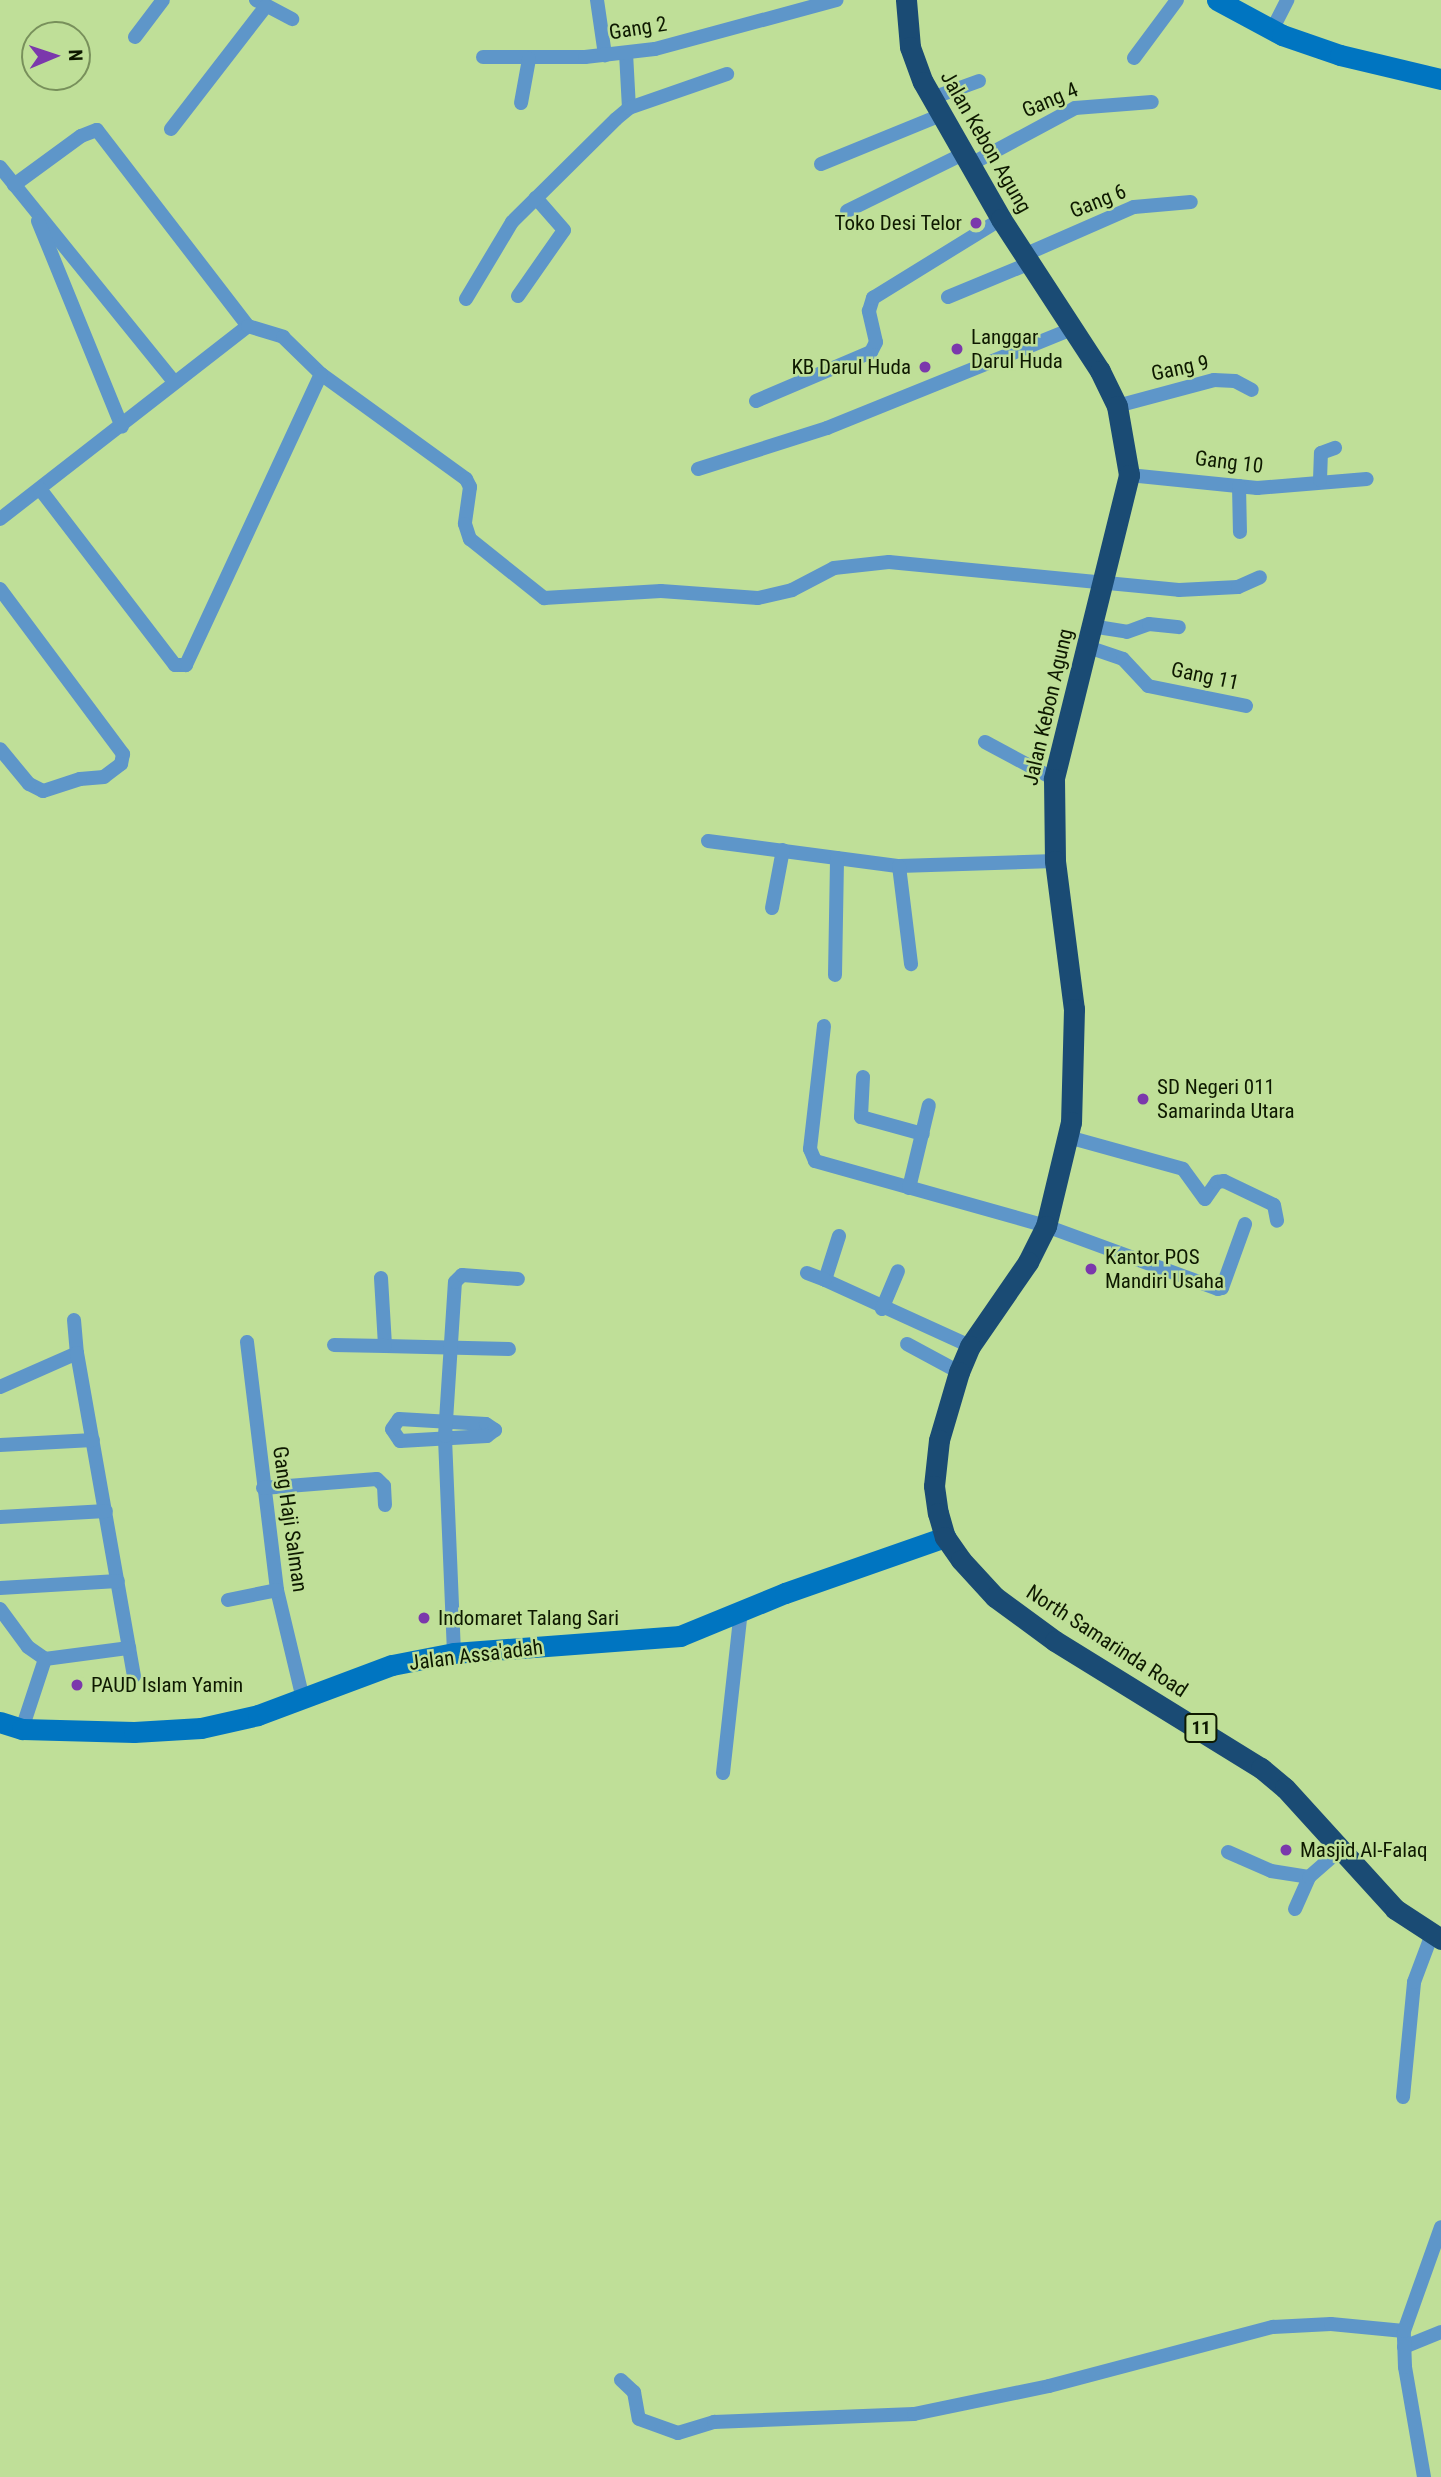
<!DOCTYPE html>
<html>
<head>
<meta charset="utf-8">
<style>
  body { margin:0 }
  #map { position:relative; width:1441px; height:2477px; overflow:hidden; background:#bfdf98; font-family:"Roboto Condensed",sans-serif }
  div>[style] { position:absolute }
  .street>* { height:14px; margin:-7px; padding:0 7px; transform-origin:7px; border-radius:7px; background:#5e96c9 }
  .secondary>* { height:21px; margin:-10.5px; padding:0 10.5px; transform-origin:10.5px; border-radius:10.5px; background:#0075c1 }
  .highway>* { height:21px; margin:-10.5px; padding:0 10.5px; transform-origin:10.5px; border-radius:10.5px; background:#1a4b74 }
  .dots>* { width:19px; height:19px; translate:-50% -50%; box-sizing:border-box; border:4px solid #bfdf98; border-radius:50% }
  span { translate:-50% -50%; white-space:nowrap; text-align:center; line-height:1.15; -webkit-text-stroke:5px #bfdf98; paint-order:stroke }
  .shield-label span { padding:2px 5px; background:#bfdf98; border:2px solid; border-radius:5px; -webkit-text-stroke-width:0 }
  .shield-label { font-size:19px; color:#0e1900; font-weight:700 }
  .street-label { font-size:21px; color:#0e1900 }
  .poi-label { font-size:21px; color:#0e1900 }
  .right { translate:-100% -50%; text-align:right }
  .left { translate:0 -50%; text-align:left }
  .north { position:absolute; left:21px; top:21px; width:70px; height:70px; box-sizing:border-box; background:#bfdf98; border:2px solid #78905b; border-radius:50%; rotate:88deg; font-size:19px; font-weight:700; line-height:28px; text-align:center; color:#0e1900 }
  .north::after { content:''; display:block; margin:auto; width:24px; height:32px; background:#7b38ac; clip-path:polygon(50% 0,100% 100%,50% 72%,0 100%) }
</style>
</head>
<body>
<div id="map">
  <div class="street">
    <div style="left:256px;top:0;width:41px;rotate:27.8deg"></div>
    <div style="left:597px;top:0;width:56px;rotate:81.7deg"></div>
    <div style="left:1272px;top:30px;width:34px;rotate:-63deg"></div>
    <div style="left:135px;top:37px;width:46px;rotate:-52.9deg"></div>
    <div style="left:626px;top:53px;width:55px;rotate:86.9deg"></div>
    <div style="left:483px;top:57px;width:102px"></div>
    <div style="left:585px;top:57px;width:70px;rotate:-6.5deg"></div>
    <div style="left:655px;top:49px;width:188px;rotate:-15.1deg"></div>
    <div style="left:1134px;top:58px;width:72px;rotate:-53.4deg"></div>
    <div style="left:932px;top:98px;width:50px;rotate:-19.9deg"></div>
    <div style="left:521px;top:103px;width:45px;rotate:-79.7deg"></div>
    <div style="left:171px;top:129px;width:155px;rotate:-52.3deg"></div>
    <div style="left:973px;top:163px;width:116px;rotate:-28.3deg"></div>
    <div style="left:1075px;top:108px;width:77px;rotate:-4.5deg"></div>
    <div style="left:821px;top:164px;width:130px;rotate:-22.2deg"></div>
    <div style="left:0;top:167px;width:275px;rotate:51deg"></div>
    <div style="left:14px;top:185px;width:83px;rotate:-36.2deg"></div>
    <div style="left:81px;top:136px;width:17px;rotate:-21deg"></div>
    <div style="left:97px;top:130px;width:247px;rotate:52.4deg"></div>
    <div style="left:847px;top:211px;width:131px;rotate:-26.2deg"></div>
    <div style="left:38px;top:221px;width:222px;rotate:67.8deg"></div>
    <div style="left:1024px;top:255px;width:120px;rotate:-23.6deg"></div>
    <div style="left:1134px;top:207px;width:57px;rotate:-5deg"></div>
    <div style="left:518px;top:296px;width:80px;rotate:-55.1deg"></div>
    <div style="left:564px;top:230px;width:43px;rotate:-131.2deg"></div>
    <div style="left:948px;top:297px;width:89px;rotate:-22.5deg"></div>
    <div style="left:466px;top:299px;width:90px;rotate:-59.1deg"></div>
    <div style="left:512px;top:222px;width:146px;rotate:-44.7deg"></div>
    <div style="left:616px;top:119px;width:17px;rotate:-40deg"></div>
    <div style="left:629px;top:108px;width:104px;rotate:-19.1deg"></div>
    <div style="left:321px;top:374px;width:179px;rotate:35.9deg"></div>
    <div style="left:466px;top:479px;width:9px;rotate:63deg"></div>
    <div style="left:470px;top:487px;width:37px;rotate:98deg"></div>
    <div style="left:465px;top:524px;width:16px;rotate:72deg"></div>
    <div style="left:470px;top:539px;width:95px;rotate:38.6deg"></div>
    <div style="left:544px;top:598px;width:117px;rotate:-3.4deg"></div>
    <div style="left:661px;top:591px;width:97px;rotate:4.1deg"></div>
    <div style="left:758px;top:598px;width:35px;rotate:-13deg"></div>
    <div style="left:792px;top:590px;width:47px;rotate:-27.6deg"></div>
    <div style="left:834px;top:568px;width:55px;rotate:-6.2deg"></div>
    <div style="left:889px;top:562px;width:291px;rotate:5.5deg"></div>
    <div style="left:1179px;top:590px;width:59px;rotate:-2.9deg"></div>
    <div style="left:1238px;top:587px;width:24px;rotate:-24deg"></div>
    <div style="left:756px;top:401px;width:125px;rotate:-23.1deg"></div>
    <div style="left:871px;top:352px;width:11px;rotate:-63deg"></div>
    <div style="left:876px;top:342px;width:32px;rotate:-103deg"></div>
    <div style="left:869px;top:311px;width:14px;rotate:-73deg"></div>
    <div style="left:873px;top:298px;width:150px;rotate:-31.7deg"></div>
    <div style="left:1117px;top:406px;width:100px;rotate:-15deg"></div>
    <div style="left:1214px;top:380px;width:21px;rotate:3deg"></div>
    <div style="left:1235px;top:381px;width:19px;rotate:28deg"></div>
    <div style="left:698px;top:469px;width:135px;rotate:-17.6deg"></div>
    <div style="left:827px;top:428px;width:266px;rotate:-22deg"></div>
    <div style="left:1129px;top:475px;width:129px;rotate:5.8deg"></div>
    <div style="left:1257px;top:488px;width:110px;rotate:-4.7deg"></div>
    <div style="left:1320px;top:480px;width:27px;rotate:-88deg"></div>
    <div style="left:1321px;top:453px;width:15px;rotate:-20deg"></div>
    <div style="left:1239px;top:486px;width:46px;rotate:88.8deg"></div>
    <div style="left:0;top:519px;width:314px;rotate:-37.9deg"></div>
    <div style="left:248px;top:326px;width:37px;rotate:17deg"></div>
    <div style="left:283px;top:337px;width:53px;rotate:44.2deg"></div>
    <div style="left:321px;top:374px;width:321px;rotate:114.9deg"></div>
    <div style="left:186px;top:665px;width:11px;rotate:180deg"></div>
    <div style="left:175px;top:665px;width:222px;rotate:-127.5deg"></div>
    <div style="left:0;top:589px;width:206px;rotate:53.3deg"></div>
    <div style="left:123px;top:754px;width:10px;rotate:101deg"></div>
    <div style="left:121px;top:764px;width:21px;rotate:143deg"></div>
    <div style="left:104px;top:777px;width:24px;rotate:175deg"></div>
    <div style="left:80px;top:779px;width:39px;rotate:162deg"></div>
    <div style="left:43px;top:791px;width:16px;rotate:-153deg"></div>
    <div style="left:29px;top:784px;width:45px;rotate:-129.6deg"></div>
    <div style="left:1091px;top:626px;width:36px;rotate:9deg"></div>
    <div style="left:1127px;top:632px;width:23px;rotate:-20deg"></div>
    <div style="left:1149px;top:624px;width:30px;rotate:6deg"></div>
    <div style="left:1085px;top:646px;width:40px;rotate:18.9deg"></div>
    <div style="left:1123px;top:659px;width:37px;rotate:47deg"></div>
    <div style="left:1148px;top:686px;width:100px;rotate:11.5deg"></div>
    <div style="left:985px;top:742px;width:78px;rotate:28.2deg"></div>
    <div style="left:708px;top:841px;width:193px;rotate:7.5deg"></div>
    <div style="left:899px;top:866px;width:156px;rotate:-1.8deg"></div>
    <div style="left:899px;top:866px;width:99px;rotate:83deg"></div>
    <div style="left:772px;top:908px;width:59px;rotate:-79.3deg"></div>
    <div style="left:835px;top:975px;width:117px;rotate:-89deg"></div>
    <div style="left:824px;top:1026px;width:124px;rotate:96.5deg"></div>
    <div style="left:810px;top:1149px;width:13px;rotate:67deg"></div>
    <div style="left:815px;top:1161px;width:240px;rotate:15.7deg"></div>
    <div style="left:1046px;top:1226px;width:183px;rotate:20.1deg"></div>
    <div style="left:1218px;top:1289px;width:4px;rotate:-14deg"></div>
    <div style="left:1222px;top:1288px;width:68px;rotate:-70.2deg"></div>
    <div style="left:863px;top:1077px;width:40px;rotate:92.9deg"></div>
    <div style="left:861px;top:1117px;width:64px;rotate:15.3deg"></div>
    <div style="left:1068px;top:1137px;width:119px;rotate:15.5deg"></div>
    <div style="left:1183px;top:1169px;width:37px;rotate:54deg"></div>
    <div style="left:1205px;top:1199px;width:21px;rotate:-55deg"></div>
    <div style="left:1217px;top:1182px;width:7px;rotate:-8deg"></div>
    <div style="left:1224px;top:1181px;width:55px;rotate:25.6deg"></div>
    <div style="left:1274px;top:1205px;width:16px;rotate:79deg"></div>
    <div style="left:909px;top:1188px;width:85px;rotate:-76.5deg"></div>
    <div style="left:839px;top:1236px;width:46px;rotate:107.7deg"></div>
    <div style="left:825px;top:1280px;width:159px;rotate:24.5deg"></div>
    <div style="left:807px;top:1273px;width:19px;rotate:21deg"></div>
    <div style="left:381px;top:1278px;width:68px;rotate:86.6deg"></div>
    <div style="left:385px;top:1346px;width:124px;rotate:1.4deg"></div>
    <div style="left:882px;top:1309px;width:41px;rotate:-67.2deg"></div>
    <div style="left:74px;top:1320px;width:33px;rotate:85deg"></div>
    <div style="left:247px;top:1342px;width:250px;rotate:83.1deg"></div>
    <div style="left:277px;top:1590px;width:112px;rotate:76.6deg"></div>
    <div style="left:907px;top:1344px;width:59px;rotate:28.3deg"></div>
    <div style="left:334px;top:1345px;width:51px;rotate:1.1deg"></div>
    <div style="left:0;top:1387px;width:84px;rotate:-23.8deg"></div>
    <div style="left:77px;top:1353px;width:328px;rotate:80deg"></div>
    <div style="left:399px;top:1419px;width:87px;rotate:3.3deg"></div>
    <div style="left:486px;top:1424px;width:11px;rotate:34deg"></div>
    <div style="left:495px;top:1430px;width:10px;rotate:143deg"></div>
    <div style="left:487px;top:1436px;width:87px;rotate:176.7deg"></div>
    <div style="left:400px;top:1441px;width:14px;rotate:-124deg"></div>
    <div style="left:392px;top:1429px;width:12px;rotate:-55deg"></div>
    <div style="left:0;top:1445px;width:93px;rotate:-3.1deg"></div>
    <div style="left:263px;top:1488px;width:114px;rotate:-4.5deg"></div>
    <div style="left:377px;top:1479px;width:10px;rotate:45deg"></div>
    <div style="left:384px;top:1486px;width:19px;rotate:87deg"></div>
    <div style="left:0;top:1517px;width:106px;rotate:-3.2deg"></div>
    <div style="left:0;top:1588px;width:118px;rotate:-3.4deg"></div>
    <div style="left:228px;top:1600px;width:50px;rotate:-11.5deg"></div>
    <div style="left:0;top:1609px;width:47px;rotate:53.6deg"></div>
    <div style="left:28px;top:1647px;width:21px;rotate:35deg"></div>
    <div style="left:45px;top:1659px;width:85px;rotate:-7.5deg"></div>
    <div style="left:454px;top:1653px;width:217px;rotate:-92.4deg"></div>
    <div style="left:445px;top:1436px;width:154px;rotate:-86.3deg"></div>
    <div style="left:455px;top:1282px;width:10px;rotate:-45deg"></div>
    <div style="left:462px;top:1275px;width:56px;rotate:4.1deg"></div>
    <div style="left:22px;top:1729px;width:74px;rotate:-71.8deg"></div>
    <div style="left:723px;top:1773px;width:163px;rotate:-83.7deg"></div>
    <div style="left:1228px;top:1852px;width:47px;rotate:23.8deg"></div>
    <div style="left:1271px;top:1871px;width:38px;rotate:9deg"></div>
    <div style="left:1295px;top:1909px;width:35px;rotate:-66deg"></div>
    <div style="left:1309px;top:1877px;width:43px;rotate:-41.2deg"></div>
    <div style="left:1403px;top:2097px;width:116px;rotate:-84.5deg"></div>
    <div style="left:1414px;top:1982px;width:51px;rotate:-69.4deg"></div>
    <div style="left:1404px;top:2347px;width:40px;rotate:-22deg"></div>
    <div style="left:621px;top:2380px;width:18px;rotate:43deg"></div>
    <div style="left:634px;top:2392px;width:27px;rotate:80deg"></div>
    <div style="left:639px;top:2419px;width:41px;rotate:19.7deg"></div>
    <div style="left:678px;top:2433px;width:38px;rotate:-17deg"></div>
    <div style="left:714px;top:2422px;width:200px;rotate:-2.3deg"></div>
    <div style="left:914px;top:2414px;width:138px;rotate:-11.7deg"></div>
    <div style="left:1049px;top:2386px;width:232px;rotate:-14.8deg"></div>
    <div style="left:1273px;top:2327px;width:58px;rotate:-3deg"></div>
    <div style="left:1331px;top:2324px;width:73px;rotate:5.5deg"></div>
    <div style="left:1424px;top:2477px;width:112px;rotate:-99.8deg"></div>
    <div style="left:1405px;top:2367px;width:36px;rotate:-92deg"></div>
    <div style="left:1404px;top:2331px;width:110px;rotate:-70.4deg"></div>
  </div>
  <div class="secondary">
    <div style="left:1217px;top:0;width:74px;rotate:28.3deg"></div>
    <div style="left:1282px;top:35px;width:61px;rotate:19deg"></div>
    <div style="left:1340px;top:55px;width:104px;rotate:13.4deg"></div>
    <div style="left:0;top:1722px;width:23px;rotate:18deg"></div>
    <div style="left:22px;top:1729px;width:112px;rotate:1.5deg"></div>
    <div style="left:134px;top:1732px;width:67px;rotate:-3.4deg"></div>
    <div style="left:201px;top:1728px;width:58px;rotate:-12.8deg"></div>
    <div style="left:258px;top:1715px;width:143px;rotate:-20.5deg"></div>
    <div style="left:392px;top:1665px;width:63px;rotate:-11deg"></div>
    <div style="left:454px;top:1653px;width:227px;rotate:-4.3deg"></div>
    <div style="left:680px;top:1636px;width:113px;rotate:-22.3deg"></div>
    <div style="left:785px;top:1593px;width:170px;rotate:-19.3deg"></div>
  </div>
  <div class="highway">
    <div style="left:906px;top:0;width:47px;rotate:85.1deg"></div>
    <div style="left:910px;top:47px;width:37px;rotate:70deg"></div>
    <div style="left:923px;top:82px;width:158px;rotate:60.3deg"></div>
    <div style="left:1001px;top:219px;width:181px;rotate:56.9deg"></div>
    <div style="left:1100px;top:371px;width:39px;rotate:64deg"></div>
    <div style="left:1117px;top:406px;width:70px;rotate:80.1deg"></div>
    <div style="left:1129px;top:475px;width:313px;rotate:103.9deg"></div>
    <div style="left:1054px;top:779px;width:82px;rotate:89.3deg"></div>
    <div style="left:1055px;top:861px;width:149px;rotate:82.7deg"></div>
    <div style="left:1074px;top:1009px;width:113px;rotate:91.5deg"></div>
    <div style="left:1071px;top:1122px;width:107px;rotate:103.5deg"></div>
    <div style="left:1046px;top:1226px;width:40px;rotate:116.6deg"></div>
    <div style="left:1028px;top:1262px;width:102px;rotate:124.6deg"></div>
    <div style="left:970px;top:1346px;width:28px;rotate:113deg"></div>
    <div style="left:959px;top:1372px;width:71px;rotate:106.4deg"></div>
    <div style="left:939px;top:1440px;width:46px;rotate:96.2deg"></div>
    <div style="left:934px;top:1486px;width:27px;rotate:82deg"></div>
    <div style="left:938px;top:1513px;width:25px;rotate:74deg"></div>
    <div style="left:945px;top:1537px;width:28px;rotate:55deg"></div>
    <div style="left:961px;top:1560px;width:50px;rotate:47.4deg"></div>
    <div style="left:995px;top:1597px;width:74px;rotate:36.3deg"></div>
    <div style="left:1055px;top:1641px;width:242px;rotate:31.7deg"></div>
    <div style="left:1261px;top:1768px;width:31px;rotate:40deg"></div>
    <div style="left:1285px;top:1788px;width:164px;rotate:47.7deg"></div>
    <div style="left:1395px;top:1909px;width:55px;rotate:33.1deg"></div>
  </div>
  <div class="dots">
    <div style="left:976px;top:223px;background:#7b38ac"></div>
    <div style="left:957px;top:349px;background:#7b38ac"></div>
    <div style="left:925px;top:367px;background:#7b38ac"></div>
    <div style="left:1143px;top:1099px;background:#7b38ac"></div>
    <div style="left:1091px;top:1269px;background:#7b38ac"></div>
    <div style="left:424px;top:1618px;background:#7b38ac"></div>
    <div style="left:77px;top:1685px;background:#7b38ac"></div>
    <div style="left:1286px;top:1850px;background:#7b38ac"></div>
  </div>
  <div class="shield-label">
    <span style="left:1201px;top:1728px">11</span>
  </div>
  <div class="street-label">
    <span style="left:638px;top:28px;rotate:-9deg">Gang 2</span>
    <span style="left:1050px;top:100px;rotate:-23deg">Gang 4</span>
    <span style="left:986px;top:142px;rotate:60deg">Jalan Kebon Agung</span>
    <span style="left:1098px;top:201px;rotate:-22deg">Gang 6</span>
    <span style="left:1180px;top:368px;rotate:-12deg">Gang 9</span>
    <span style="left:1229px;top:462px;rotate:7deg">Gang 10</span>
    <span style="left:1205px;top:676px;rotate:12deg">Gang 11</span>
    <span style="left:1048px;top:707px;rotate:-77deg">Jalan Kebon Agung</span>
    <span style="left:290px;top:1519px;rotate:82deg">Gang Haji Salman</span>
    <span style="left:1107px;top:1641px;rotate:33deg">North Samarinda Road</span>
    <span style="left:476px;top:1655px;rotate:-7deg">Jalan Assa'adah</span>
  </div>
  <div class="poi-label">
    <span class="right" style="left:962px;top:223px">Toko Desi Telor</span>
    <span class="left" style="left:971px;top:349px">Langgar<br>Darul Huda</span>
    <span class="right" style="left:911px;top:367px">KB Darul Huda</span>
    <span class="left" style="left:1157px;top:1099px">SD Negeri 011<br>Samarinda Utara</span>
    <span class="left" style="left:1105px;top:1269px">Kantor POS<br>Mandiri Usaha</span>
    <span class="left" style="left:438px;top:1618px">Indomaret Talang Sari</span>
    <span class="left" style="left:91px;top:1685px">PAUD Islam Yamin</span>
    <span class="left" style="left:1300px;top:1850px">Masjid Al-Falaq</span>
  </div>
  <div class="north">N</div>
</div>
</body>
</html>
